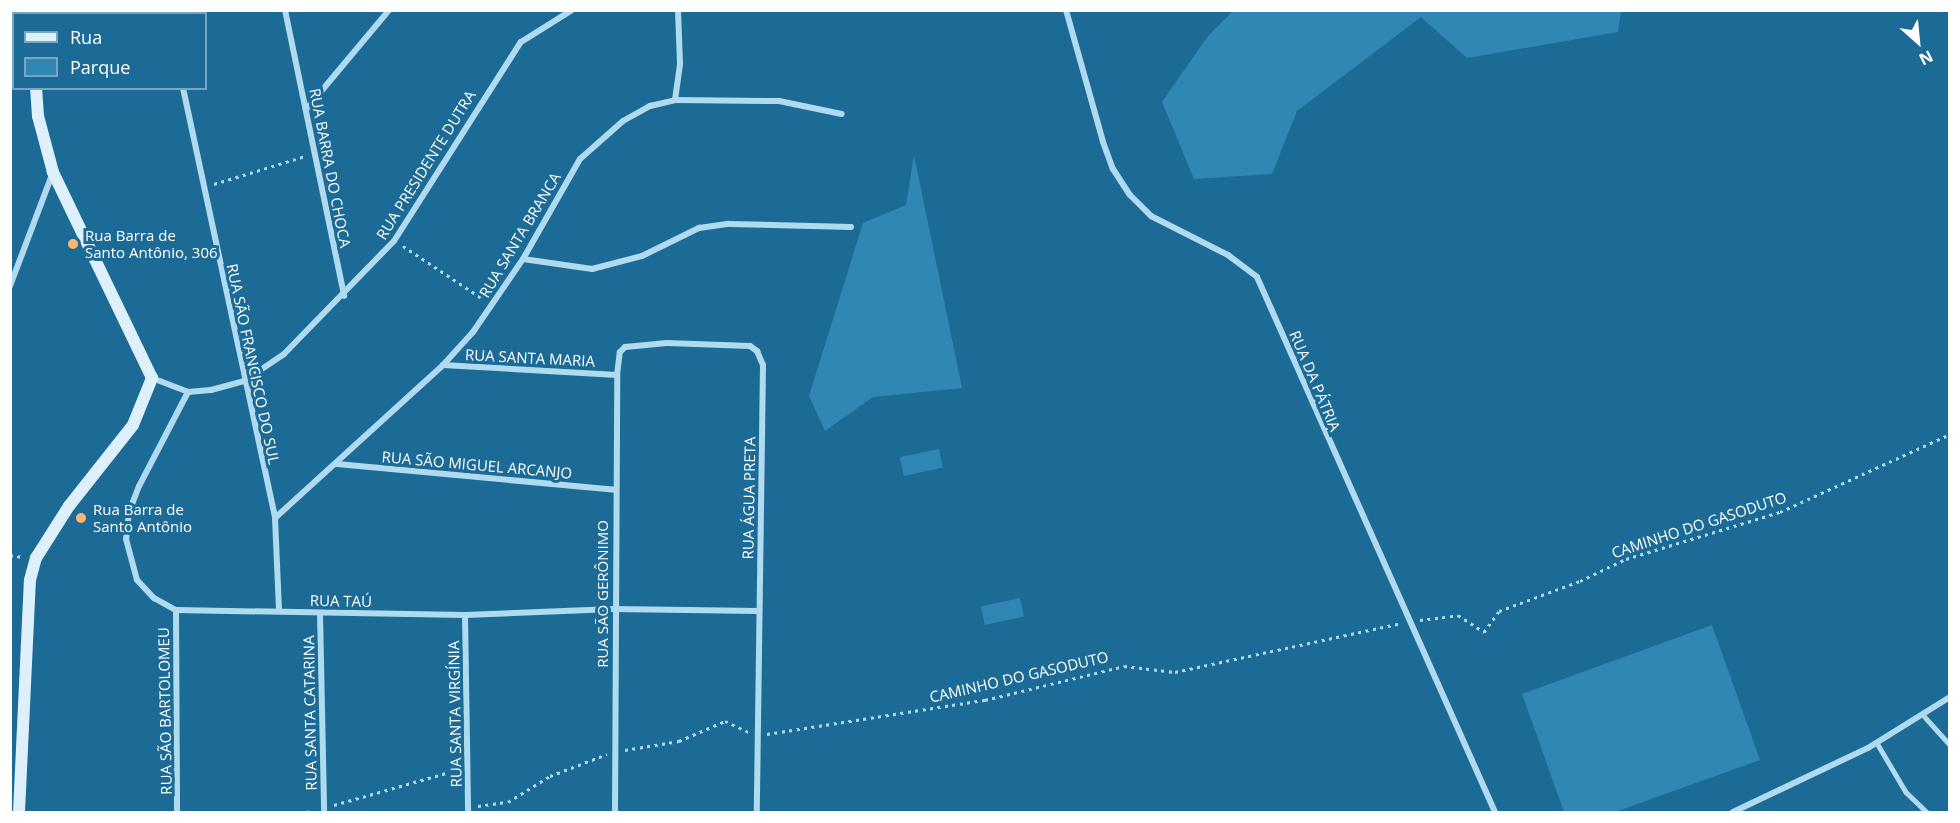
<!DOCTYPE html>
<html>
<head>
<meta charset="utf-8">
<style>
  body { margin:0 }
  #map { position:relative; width:1960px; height:823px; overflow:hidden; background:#1c6b96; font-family:"Open Sans",sans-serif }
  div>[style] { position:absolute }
  .green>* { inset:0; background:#3087b3; transform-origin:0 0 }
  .path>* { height:3px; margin-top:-1.5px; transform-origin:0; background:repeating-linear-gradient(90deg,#b0daef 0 3px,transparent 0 7.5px) }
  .lane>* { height:4.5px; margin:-2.25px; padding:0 2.25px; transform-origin:2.25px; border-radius:2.25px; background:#b0daef }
  .street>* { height:6px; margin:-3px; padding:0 3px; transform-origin:3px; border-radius:3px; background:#b0daef }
  .secondary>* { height:12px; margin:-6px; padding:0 6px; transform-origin:6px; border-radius:6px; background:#ddf0fb }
  .dots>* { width:16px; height:16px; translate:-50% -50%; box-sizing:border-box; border:3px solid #1c6b96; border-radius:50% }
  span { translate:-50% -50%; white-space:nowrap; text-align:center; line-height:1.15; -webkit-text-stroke:6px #1c6b96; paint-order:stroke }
  .street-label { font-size:15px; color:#fff }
  .poi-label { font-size:15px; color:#fff }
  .left { translate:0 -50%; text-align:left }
  .frame { position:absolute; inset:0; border:12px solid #fff; pointer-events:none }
  .legend { position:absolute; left:12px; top:12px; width:195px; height:78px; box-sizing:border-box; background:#1c6b96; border:2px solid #77a6c0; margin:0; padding:8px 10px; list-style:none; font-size:18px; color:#fff }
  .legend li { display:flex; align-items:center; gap:12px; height:30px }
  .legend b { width:30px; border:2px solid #77a6c0 }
  .north { position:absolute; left:1888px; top:12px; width:60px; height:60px; -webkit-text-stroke:4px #1c6b96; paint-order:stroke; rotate:153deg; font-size:16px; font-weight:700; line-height:24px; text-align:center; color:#fff }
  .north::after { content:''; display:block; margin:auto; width:21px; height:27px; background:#fff; clip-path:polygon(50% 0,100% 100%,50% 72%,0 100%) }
</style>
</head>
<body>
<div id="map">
  <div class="green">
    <div style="clip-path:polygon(1233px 11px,1233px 10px,1621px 11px,1618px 32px,1467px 58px,1421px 17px,1297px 111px,1272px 174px,1194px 179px,1162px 102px,1208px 36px)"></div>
    <div style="clip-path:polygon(914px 155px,962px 388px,873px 397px,825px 431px,809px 396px,863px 223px,906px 205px)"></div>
    <div style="left:939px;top:449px;width:19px;height:40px;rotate:78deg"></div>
    <div style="left:1020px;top:598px;width:19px;height:40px;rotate:78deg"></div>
    <div style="clip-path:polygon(1712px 625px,1760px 760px,1615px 812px,1564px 812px,1522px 694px)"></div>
  </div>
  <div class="path">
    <div style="left:214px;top:184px;width:95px;rotate:-17.1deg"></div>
    <div style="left:403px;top:246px;width:96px;rotate:33.5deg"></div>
    <div style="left:10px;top:555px;width:13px;rotate:9deg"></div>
    <div style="left:1420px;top:620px;width:38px;rotate:-7deg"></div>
    <div style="left:1458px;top:615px;width:31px;rotate:33deg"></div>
    <div style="left:1484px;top:632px;width:26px;rotate:-54deg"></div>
    <div style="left:1499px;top:611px;width:86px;rotate:-20.3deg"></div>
    <div style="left:1580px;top:581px;width:51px;rotate:-25.6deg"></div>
    <div style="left:1626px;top:559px;width:161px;rotate:-17deg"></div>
    <div style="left:1780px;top:512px;width:187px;rotate:-24.6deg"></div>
    <div style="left:767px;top:734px;width:221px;rotate:-8.9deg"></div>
    <div style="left:985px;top:700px;width:143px;rotate:-13.7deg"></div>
    <div style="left:1124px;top:666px;width:51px;rotate:6.7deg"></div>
    <div style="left:1175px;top:672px;width:232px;rotate:-12.2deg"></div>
    <div style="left:625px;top:750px;width:55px;rotate:-9.5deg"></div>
    <div style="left:679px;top:741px;width:50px;rotate:-23.5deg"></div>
    <div style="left:725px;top:721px;width:26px;rotate:25deg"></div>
    <div style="left:334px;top:805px;width:124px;rotate:-15.9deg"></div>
    <div style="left:453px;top:771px;width:8px;rotate:67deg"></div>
    <div style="left:478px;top:806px;width:30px;rotate:-8deg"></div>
    <div style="left:508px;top:802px;width:49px;rotate:-31.8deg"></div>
    <div style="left:550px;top:776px;width:61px;rotate:-21.1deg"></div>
    <div style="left:306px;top:812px;width:7px;rotate:-8deg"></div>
  </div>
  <div class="lane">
    <div style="left:1924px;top:716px;width:39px;rotate:48deg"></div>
    <div style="left:1877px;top:743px;width:57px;rotate:59.4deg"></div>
    <div style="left:1906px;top:792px;width:29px;rotate:44deg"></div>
  </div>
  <div class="street">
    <div style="left:167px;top:10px;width:4px;rotate:76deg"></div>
    <div style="left:285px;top:10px;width:292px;rotate:78.3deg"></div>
    <div style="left:1066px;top:10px;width:137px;rotate:74.3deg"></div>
    <div style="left:1103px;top:142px;width:29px;rotate:70deg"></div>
    <div style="left:1113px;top:169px;width:31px;rotate:57deg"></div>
    <div style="left:1130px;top:195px;width:30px;rotate:45deg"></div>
    <div style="left:1151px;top:216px;width:86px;rotate:26.9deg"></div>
    <div style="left:1228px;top:255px;width:36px;rotate:37deg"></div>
    <div style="left:1257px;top:277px;width:586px;rotate:66.02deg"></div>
    <div style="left:183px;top:88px;width:440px;rotate:77.9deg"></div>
    <div style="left:275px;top:518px;width:93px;rotate:87.5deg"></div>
    <div style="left:675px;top:100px;width:37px;rotate:-82deg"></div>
    <div style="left:680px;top:63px;width:53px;rotate:-92.2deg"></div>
    <div style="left:308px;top:107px;width:126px;rotate:-50.1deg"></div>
    <div style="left:523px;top:259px;width:70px;rotate:8.2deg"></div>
    <div style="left:592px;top:269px;width:52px;rotate:-14.6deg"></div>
    <div style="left:642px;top:256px;width:64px;rotate:-26.2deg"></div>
    <div style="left:699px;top:228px;width:30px;rotate:-8deg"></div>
    <div style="left:729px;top:224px;width:122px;rotate:1.4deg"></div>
    <div style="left:10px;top:286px;width:122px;rotate:-69.3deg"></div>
    <div style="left:443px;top:365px;width:174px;rotate:3.3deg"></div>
    <div style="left:152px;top:378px;width:39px;rotate:21deg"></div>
    <div style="left:188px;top:392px;width:23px;rotate:-5deg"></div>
    <div style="left:211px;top:390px;width:34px;rotate:-15deg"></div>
    <div style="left:244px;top:381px;width:48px;rotate:-34deg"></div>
    <div style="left:284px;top:354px;width:158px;rotate:-45.8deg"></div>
    <div style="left:394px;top:241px;width:236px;rotate:-57.5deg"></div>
    <div style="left:521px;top:42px;width:60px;rotate:-32.1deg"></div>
    <div style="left:188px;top:392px;width:106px;rotate:117.5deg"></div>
    <div style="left:139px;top:486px;width:28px;rotate:111deg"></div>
    <div style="left:129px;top:512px;width:27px;rotate:96deg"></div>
    <div style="left:126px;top:539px;width:42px;rotate:75deg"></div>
    <div style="left:137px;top:580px;width:25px;rotate:47deg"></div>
    <div style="left:154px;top:598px;width:25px;rotate:29deg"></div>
    <div style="left:176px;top:610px;width:289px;rotate:1deg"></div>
    <div style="left:465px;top:615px;width:149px;rotate:-2.3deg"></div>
    <div style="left:614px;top:609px;width:144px;rotate:0.8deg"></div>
    <div style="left:337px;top:464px;width:279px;rotate:5.3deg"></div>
    <div style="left:275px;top:518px;width:227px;rotate:-42.3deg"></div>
    <div style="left:443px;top:365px;width:45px;rotate:-47.7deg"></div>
    <div style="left:473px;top:332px;width:88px;rotate:-55.6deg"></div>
    <div style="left:523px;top:259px;width:115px;rotate:-60.3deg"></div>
    <div style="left:580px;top:159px;width:57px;rotate:-41.5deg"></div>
    <div style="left:623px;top:121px;width:31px;rotate:-29deg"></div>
    <div style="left:650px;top:106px;width:26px;rotate:-13deg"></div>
    <div style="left:675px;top:100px;width:104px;rotate:0.6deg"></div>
    <div style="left:779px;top:101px;width:64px;rotate:11.7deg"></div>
    <div style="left:176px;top:610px;width:202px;rotate:89.7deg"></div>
    <div style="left:320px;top:614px;width:198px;rotate:88.8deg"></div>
    <div style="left:465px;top:615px;width:197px;rotate:89.1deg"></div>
    <div style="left:615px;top:812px;width:437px;rotate:-89.7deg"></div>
    <div style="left:617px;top:375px;width:23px;rotate:-83deg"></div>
    <div style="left:620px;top:352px;width:7px;rotate:-45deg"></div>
    <div style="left:625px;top:347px;width:42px;rotate:-5.4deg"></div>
    <div style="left:667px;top:343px;width:83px;rotate:2.1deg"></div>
    <div style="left:750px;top:346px;width:9px;rotate:36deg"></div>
    <div style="left:757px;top:351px;width:15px;rotate:67deg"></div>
    <div style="left:763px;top:365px;width:447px;rotate:90.8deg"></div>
    <div style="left:1733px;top:812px;width:149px;rotate:-25.4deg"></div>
    <div style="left:1868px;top:748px;width:97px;rotate:-31.9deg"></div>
  </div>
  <div class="secondary">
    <div style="left:44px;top:14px;width:4px;rotate:-76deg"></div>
    <div style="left:19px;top:812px;width:232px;rotate:-87.3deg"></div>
    <div style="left:30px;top:580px;width:23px;rotate:-75deg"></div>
    <div style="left:36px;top:558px;width:62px;rotate:-57.6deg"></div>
    <div style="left:69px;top:506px;width:103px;rotate:-51.7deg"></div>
    <div style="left:133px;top:425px;width:51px;rotate:-68deg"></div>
    <div style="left:152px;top:378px;width:229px;rotate:-115.7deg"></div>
    <div style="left:53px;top:172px;width:58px;rotate:-105deg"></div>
    <div style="left:38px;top:116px;width:28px;rotate:-94deg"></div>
  </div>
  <div class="dots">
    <div style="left:73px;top:244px;background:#ffb76e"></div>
    <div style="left:81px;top:518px;background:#ffb76e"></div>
  </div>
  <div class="street-label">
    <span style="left:426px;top:165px;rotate:-58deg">RUA PRESIDENTE DUTRA</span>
    <span style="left:330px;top:168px;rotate:79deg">RUA BARRA DO CHOCA</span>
    <span style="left:520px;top:235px;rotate:-59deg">RUA SANTA BRANCA</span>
    <span style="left:530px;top:358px;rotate:3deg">RUA SANTA MARIA</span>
    <span style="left:253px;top:364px;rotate:78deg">RUA SÃO FRANCISCO DO SUL</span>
    <span style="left:1315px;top:381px;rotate:67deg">RUA DA PÁTRIA</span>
    <span style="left:477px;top:465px;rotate:5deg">RUA SÃO MIGUEL ARCANJO</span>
    <span style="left:749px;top:498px;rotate:-89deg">RUA ÁGUA PRETA</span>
    <span style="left:1699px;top:525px;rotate:-18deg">CAMINHO DO GASODUTO</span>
    <span style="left:603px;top:594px;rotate:-90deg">RUA SÃO GERÔNIMO</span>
    <span style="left:341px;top:601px;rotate:1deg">RUA TAÚ</span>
    <span style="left:1019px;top:677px;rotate:-13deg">CAMINHO DO GASODUTO</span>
    <span style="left:165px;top:711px;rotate:-91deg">RUA SÃO BARTOLOMEU</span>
    <span style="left:310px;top:713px;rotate:-91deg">RUA SANTA CATARINA</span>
    <span style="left:455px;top:714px;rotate:-91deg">RUA SANTA VIRGÍNIA</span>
  </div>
  <div class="poi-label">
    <span class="left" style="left:85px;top:244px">Rua Barra de<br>Santo Antônio, 306</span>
    <span class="left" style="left:93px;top:518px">Rua Barra de<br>Santo Antônio</span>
  </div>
  <div class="frame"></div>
  <ul class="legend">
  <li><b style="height:8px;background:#ddf0fb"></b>Rua</li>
  <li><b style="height:16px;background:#3087b3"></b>Parque</li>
  </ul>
  <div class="north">N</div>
</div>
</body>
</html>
